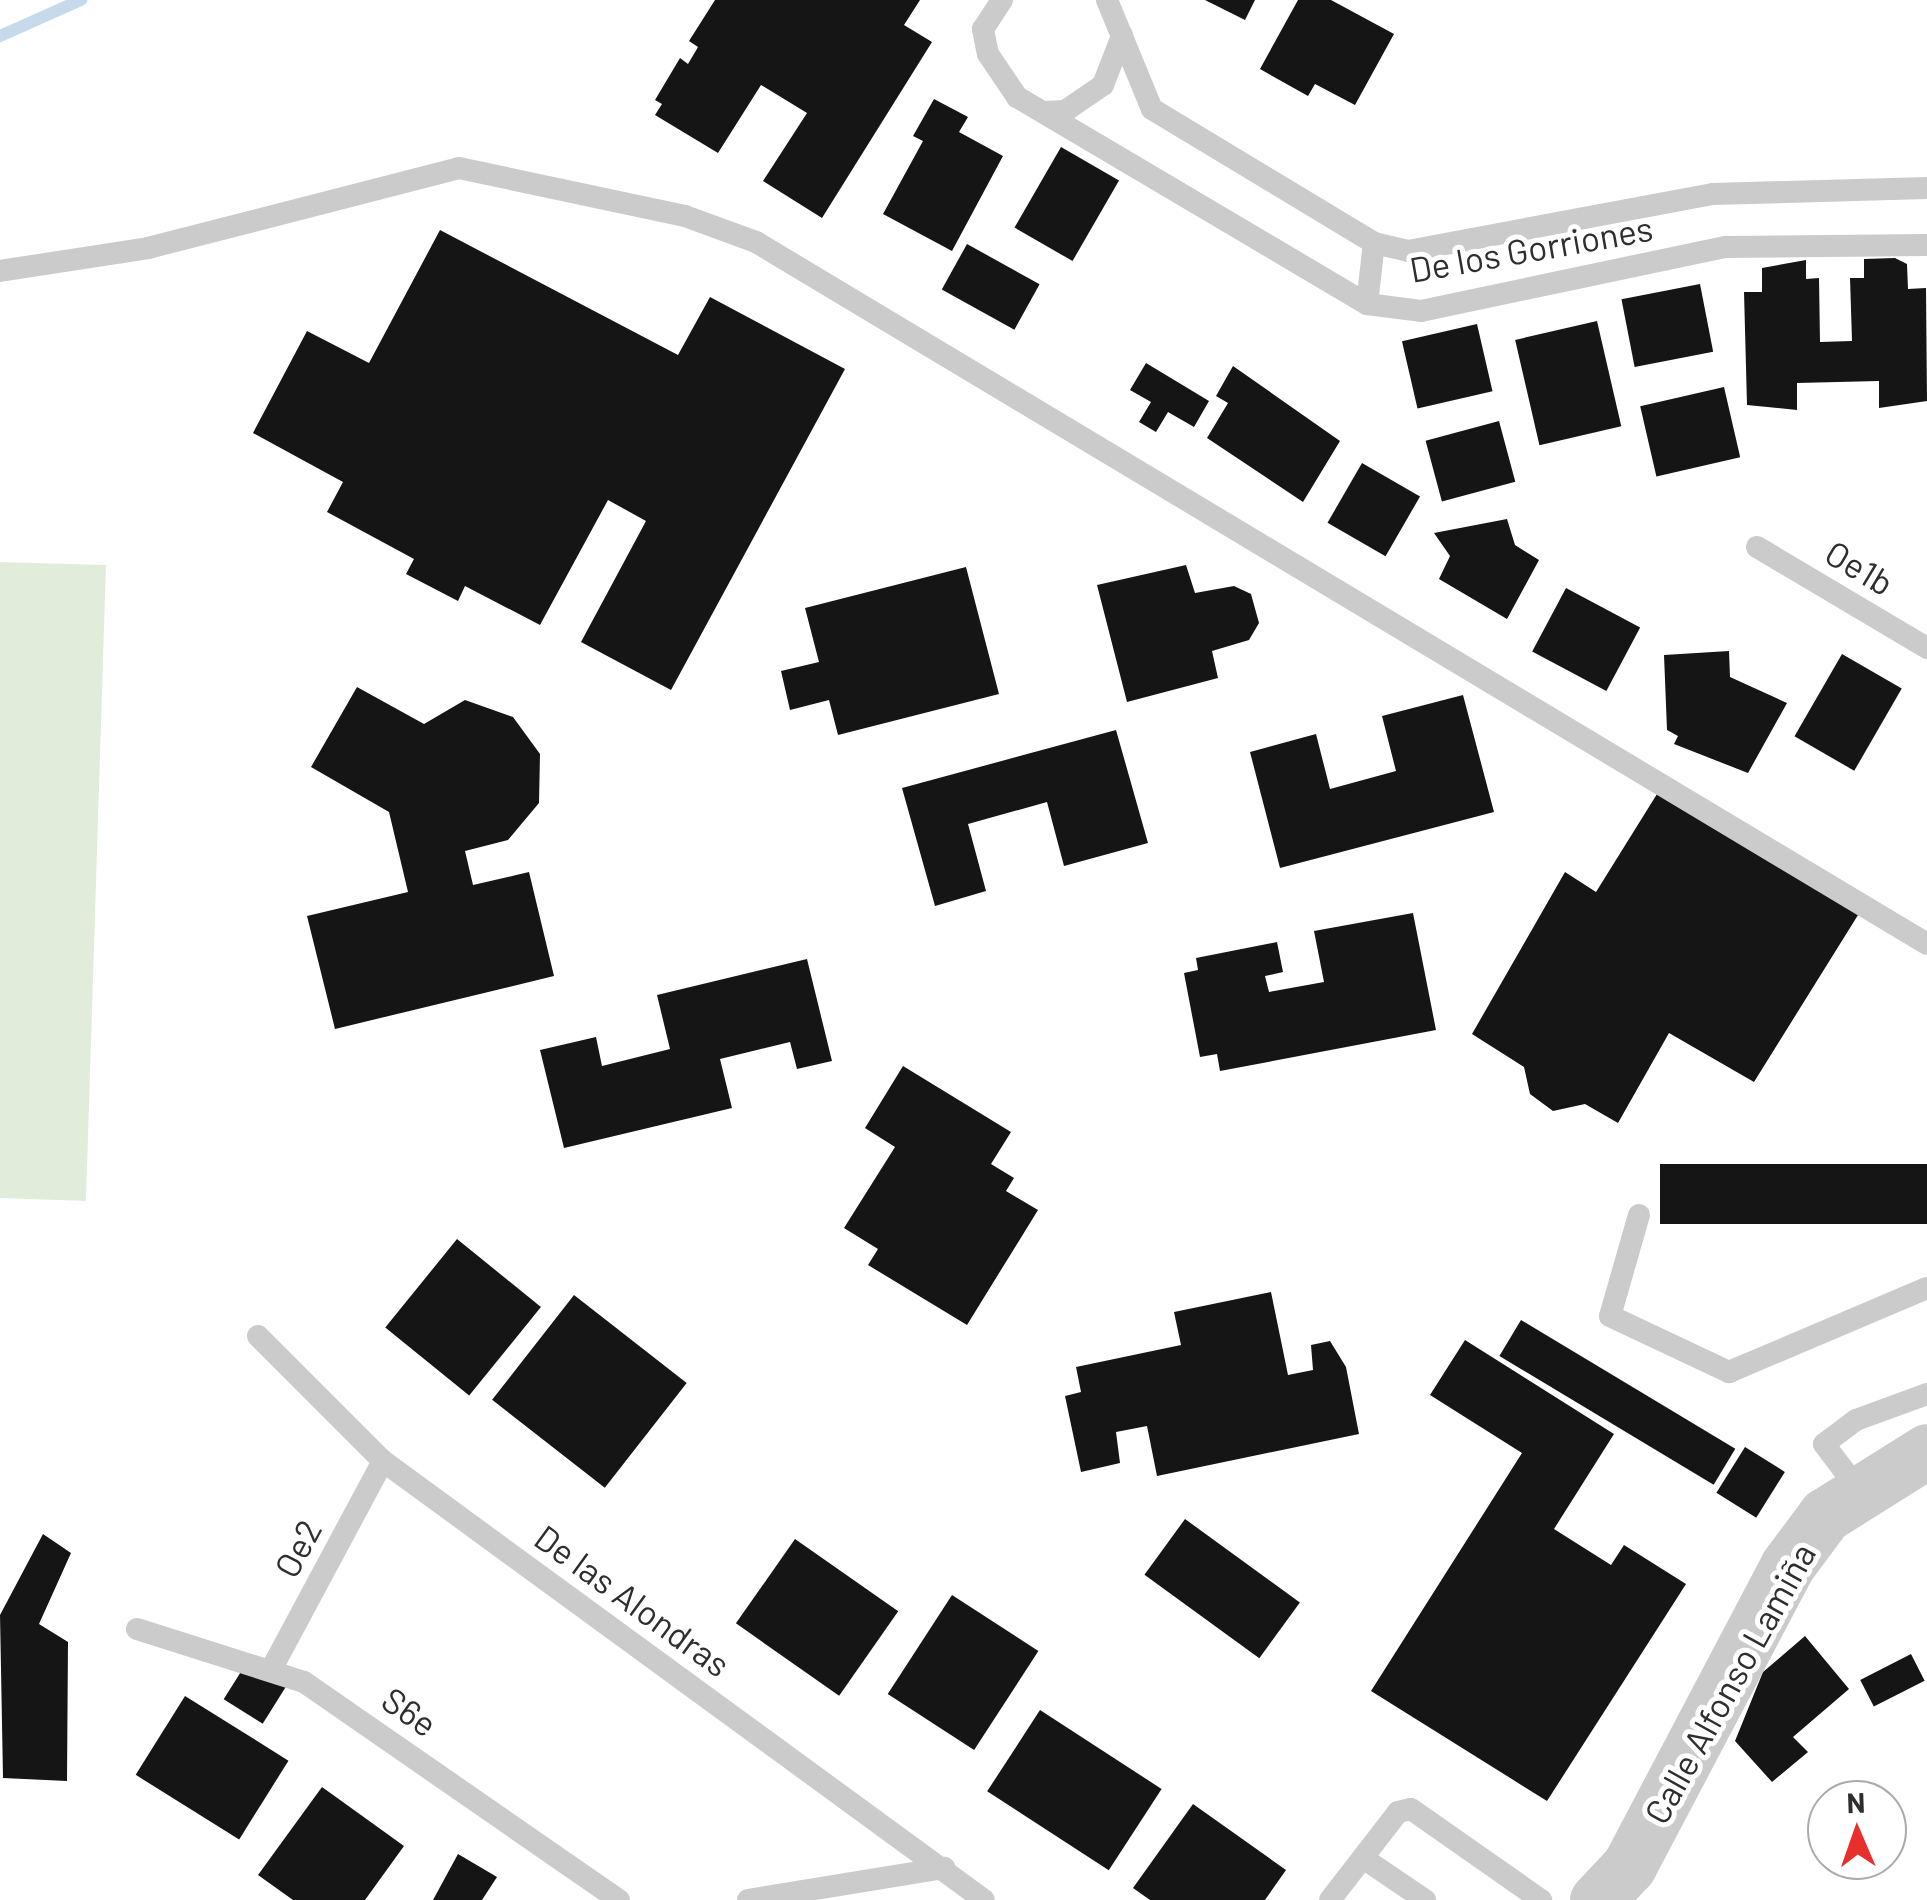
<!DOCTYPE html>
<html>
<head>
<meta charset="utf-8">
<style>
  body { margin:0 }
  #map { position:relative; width:1927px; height:1900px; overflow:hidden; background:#fff; font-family:Barlow,sans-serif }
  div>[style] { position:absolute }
  .green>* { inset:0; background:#e2ecdb }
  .stream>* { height:12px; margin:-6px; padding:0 6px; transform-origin:6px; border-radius:6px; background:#c6daec }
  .building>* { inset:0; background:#151515; transform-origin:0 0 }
  .service>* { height:22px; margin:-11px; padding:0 11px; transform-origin:11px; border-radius:11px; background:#cbcbcb }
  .tertiary>* { height:55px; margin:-27.5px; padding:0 27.5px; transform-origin:27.5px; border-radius:27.5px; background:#cbcbcb }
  span { translate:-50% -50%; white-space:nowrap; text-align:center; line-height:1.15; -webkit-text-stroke:10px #fff; paint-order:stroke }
  .street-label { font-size:35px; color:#2e2e2e }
  .north { position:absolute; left:1807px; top:1780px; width:100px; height:100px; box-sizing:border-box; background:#fff; border:2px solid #ababab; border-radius:50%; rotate:358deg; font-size:28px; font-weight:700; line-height:40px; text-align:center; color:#2e2e2e }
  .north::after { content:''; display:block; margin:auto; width:35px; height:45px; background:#e92f2b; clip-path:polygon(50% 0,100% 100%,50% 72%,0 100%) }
</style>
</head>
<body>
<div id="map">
  <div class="green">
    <div style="clip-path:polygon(0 562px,106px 565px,86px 1201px,0 1198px)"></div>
  </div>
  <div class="stream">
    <div style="left:0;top:36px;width:89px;rotate:-24deg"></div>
  </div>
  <div class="building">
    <div style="clip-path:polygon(715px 0,920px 0,904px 25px,932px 42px,822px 218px,763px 181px,807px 113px,761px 85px,718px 153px,655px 115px,662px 104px,655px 100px,680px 58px,688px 64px,698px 47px,689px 41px)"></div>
    <div style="clip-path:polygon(1205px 0,1255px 0,1245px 20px)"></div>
    <div style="clip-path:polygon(1298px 0,1331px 0,1394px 34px,1355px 105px,1315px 84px,1308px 96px,1260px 69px)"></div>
    <div style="clip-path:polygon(934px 99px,968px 117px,959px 132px,1003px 156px,952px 251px,883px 214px,923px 141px,913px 136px)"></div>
    <div style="left:1061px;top:147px;width:67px;height:93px;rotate:30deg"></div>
    <div style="clip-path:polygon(440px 230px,678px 355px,710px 297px,845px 369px,671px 690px,581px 642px,646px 521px,608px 500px,540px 625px,465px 586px,458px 601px,406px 574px,414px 559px,327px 512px,343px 482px,253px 433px,307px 331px,369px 363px)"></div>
    <div style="left:967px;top:244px;width:83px;height:52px;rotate:29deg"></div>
    <div style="clip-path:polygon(1895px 258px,1907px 264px,1908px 289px,1926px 288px,1927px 401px,1879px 408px,1879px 381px,1797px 383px,1797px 410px,1747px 405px,1744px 292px,1762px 292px,1762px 268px,1806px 260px,1806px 279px,1819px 278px,1820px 342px,1852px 341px,1850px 278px,1864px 278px,1864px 259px)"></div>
    <div style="left:1700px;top:284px;width:69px;height:80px;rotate:79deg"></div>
    <div style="left:1597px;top:321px;width:108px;height:84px;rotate:77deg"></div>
    <div style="left:1477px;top:324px;width:69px;height:77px;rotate:77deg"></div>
    <div style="clip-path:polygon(1146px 363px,1209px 401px,1194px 427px,1168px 412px,1156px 432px,1139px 422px,1151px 402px,1130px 390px)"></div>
    <div style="clip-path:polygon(1233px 366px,1340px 441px,1303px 502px,1207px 438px,1228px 403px,1216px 396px)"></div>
    <div style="left:1724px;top:387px;width:72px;height:86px;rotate:77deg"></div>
    <div style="left:1499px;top:421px;width:63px;height:76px;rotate:75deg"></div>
    <div style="left:1362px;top:463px;width:67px;height:69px;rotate:30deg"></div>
    <div style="clip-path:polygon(1507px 519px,1515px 545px,1539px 560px,1507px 619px,1439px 579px,1450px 556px,1434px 533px)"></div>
    <div style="clip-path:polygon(1186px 565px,1195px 593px,1234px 586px,1251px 594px,1259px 623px,1249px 640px,1212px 651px,1218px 678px,1127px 702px,1097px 585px)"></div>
    <div style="clip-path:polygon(966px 567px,999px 694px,838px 735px,829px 700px,790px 710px,781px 671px,819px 662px,805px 608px)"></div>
    <div style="left:1566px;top:588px;width:84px;height:72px;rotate:28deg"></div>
    <div style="clip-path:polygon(1729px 651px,1730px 677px,1787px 703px,1748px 773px,1674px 744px,1678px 736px,1667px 730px,1664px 655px)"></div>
    <div style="left:1842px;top:654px;width:69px;height:95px;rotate:30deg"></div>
    <div style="clip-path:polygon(357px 687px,424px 724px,465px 700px,513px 717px,540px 754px,539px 803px,508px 840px,465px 851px,473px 885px,529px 872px,554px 976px,335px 1029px,307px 916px,408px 892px,389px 812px,311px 767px)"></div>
    <div style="clip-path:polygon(1463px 695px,1494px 812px,1280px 868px,1250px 752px,1316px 734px,1330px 789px,1396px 771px,1382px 716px)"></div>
    <div style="clip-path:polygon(1116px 730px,1148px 843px,1064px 866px,1047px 802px,968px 824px,986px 891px,935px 906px,902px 788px)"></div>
    <div style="clip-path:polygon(1662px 786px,1863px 907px,1754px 1082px,1669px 1033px,1618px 1123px,1585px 1104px,1553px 1111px,1530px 1094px,1524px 1067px,1472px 1034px,1565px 872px,1596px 892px)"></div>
    <div style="clip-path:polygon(1413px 913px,1436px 1030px,1220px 1071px,1217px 1054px,1200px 1057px,1184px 973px,1198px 970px,1196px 958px,1277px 942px,1283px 972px,1265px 976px,1269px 992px,1324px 982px,1314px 931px)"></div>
    <div style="clip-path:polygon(807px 959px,832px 1061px,797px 1069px,790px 1042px,720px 1059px,732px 1108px,564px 1148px,540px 1050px,596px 1037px,602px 1066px,670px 1049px,657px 995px)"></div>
    <div style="clip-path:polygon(903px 1066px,1011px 1132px,991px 1164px,1014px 1178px,1006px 1191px,1038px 1210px,967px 1325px,868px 1265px,878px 1249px,844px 1228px,895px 1147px,865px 1128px)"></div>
    <div style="left:1927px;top:1164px;width:60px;height:267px;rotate:90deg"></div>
    <div style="left:457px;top:1239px;width:108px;height:114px;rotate:39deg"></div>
    <div style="clip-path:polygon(1271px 1292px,1288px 1375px,1313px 1370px,1311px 1345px,1330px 1341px,1346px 1367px,1359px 1434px,1157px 1476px,1147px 1426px,1116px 1432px,1120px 1463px,1081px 1472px,1065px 1396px,1081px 1392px,1076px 1367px,1181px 1345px,1174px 1312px)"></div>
    <div style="left:574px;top:1295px;width:143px;height:133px;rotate:38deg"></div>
    <div style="left:1521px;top:1320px;width:250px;height:42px;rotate:31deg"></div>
    <div style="clip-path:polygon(1465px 1340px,1614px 1434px,1554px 1529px,1611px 1565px,1624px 1545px,1686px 1584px,1547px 1801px,1371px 1691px,1522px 1453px,1430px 1395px)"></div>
    <div style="left:1745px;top:1447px;width:47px;height:54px;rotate:32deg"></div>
    <div style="left:1185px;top:1519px;width:142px;height:69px;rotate:36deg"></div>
    <div style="clip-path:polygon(43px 1534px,71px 1553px,39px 1624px,68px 1642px,67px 1781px,3px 1778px,0 1615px)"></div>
    <div style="left:795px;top:1539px;width:126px;height:103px;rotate:35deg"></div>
    <div style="left:952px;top:1595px;width:103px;height:118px;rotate:33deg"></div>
    <div style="clip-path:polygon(1805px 1636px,1849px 1689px,1793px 1737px,1808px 1752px,1772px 1782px,1735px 1741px,1763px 1672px)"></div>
    <div style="left:1911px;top:1654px;width:30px;height:57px;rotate:63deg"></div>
    <div style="left:247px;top:1662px;width:46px;height:44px;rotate:32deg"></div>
    <div style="left:185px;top:1696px;width:122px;height:93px;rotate:32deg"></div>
    <div style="left:1040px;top:1710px;width:145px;height:97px;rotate:33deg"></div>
    <div style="clip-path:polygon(322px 1787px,404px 1846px,365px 1900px,293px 1900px,258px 1875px)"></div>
    <div style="clip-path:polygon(1193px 1804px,1286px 1870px,1265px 1900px,1150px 1900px,1133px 1888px)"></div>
    <div style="clip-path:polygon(458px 1854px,497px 1877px,482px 1900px,433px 1900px)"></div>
  </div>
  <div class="service">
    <div style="left:1002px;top:0;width:35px;rotate:123deg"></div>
    <div style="left:983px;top:29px;width:25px;rotate:79deg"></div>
    <div style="left:988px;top:54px;width:52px;rotate:56deg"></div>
    <div style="left:1017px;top:97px;width:407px;rotate:30.6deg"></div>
    <div style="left:1367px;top:304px;width:54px;rotate:7.4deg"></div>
    <div style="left:1421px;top:311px;width:312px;rotate:-11.9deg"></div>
    <div style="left:1726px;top:247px;width:201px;rotate:-0.6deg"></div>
    <div style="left:1107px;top:0;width:118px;rotate:67.6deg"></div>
    <div style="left:1152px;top:109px;width:259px;rotate:31.1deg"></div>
    <div style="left:1374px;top:243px;width:35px;rotate:13deg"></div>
    <div style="left:1408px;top:251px;width:310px;rotate:-10.6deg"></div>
    <div style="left:1713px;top:194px;width:214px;rotate:-1.6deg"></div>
    <div style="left:1044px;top:112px;width:21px;rotate:-3deg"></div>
    <div style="left:1065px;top:111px;width:46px;rotate:-34.4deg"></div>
    <div style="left:1103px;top:85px;width:53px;rotate:-68.8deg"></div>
    <div style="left:0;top:271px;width:150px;rotate:-8.8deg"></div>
    <div style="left:148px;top:248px;width:321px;rotate:-14.4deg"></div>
    <div style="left:459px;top:168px;width:231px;rotate:12deg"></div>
    <div style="left:685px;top:216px;width:76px;rotate:20.1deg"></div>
    <div style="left:756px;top:242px;width:1365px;rotate:30.94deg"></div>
    <div style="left:1367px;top:304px;width:61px;rotate:-83.5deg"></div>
    <div style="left:1757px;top:547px;width:198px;rotate:30.7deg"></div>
    <div style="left:1639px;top:1215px;width:105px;rotate:106deg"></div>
    <div style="left:1610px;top:1316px;width:132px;rotate:25.2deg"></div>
    <div style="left:1729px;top:1372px;width:215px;rotate:-23deg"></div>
    <div style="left:258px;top:1336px;width:177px;rotate:45deg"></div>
    <div style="left:383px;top:1461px;width:744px;rotate:36.15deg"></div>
    <div style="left:1858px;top:1489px;width:56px;rotate:-127.1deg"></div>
    <div style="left:1824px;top:1444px;width:40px;rotate:-37deg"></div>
    <div style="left:1856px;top:1420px;width:76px;rotate:-20.1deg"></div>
    <div style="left:137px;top:1629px;width:175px;rotate:17.6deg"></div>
    <div style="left:304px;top:1682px;width:383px;rotate:34.7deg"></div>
    <div style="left:272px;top:1668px;width:235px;rotate:-61.8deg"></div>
    <div style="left:1363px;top:1858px;width:75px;rotate:34.1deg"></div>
    <div style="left:748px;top:1900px;width:199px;rotate:-9.3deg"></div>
    <div style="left:1330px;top:1900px;width:111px;rotate:-52.3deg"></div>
    <div style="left:1398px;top:1812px;width:13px;rotate:-13deg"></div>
    <div style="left:1411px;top:1809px;width:159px;rotate:35deg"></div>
  </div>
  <div class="tertiary">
    <div style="left:1597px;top:1900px;width:47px;rotate:-46.7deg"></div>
    <div style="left:1629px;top:1866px;width:339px;rotate:-62.2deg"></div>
    <div style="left:1787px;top:1566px;width:64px;rotate:-53.3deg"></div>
    <div style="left:1825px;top:1515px;width:120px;rotate:-32.1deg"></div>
  </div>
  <div class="street-label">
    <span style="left:1531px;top:248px;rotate:-10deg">De los Gorriones</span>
    <span style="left:1860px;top:567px;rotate:31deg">Oe1b</span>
    <span style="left:297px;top:1548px;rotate:-62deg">Oe2</span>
    <span style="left:633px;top:1600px;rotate:36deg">De las Alondras</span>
    <span style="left:1729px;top:1683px;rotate:-61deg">Calle Alfonso Lamiña</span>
    <span style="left:410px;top:1711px;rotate:35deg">S6e</span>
  </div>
  <div class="north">N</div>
</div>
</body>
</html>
